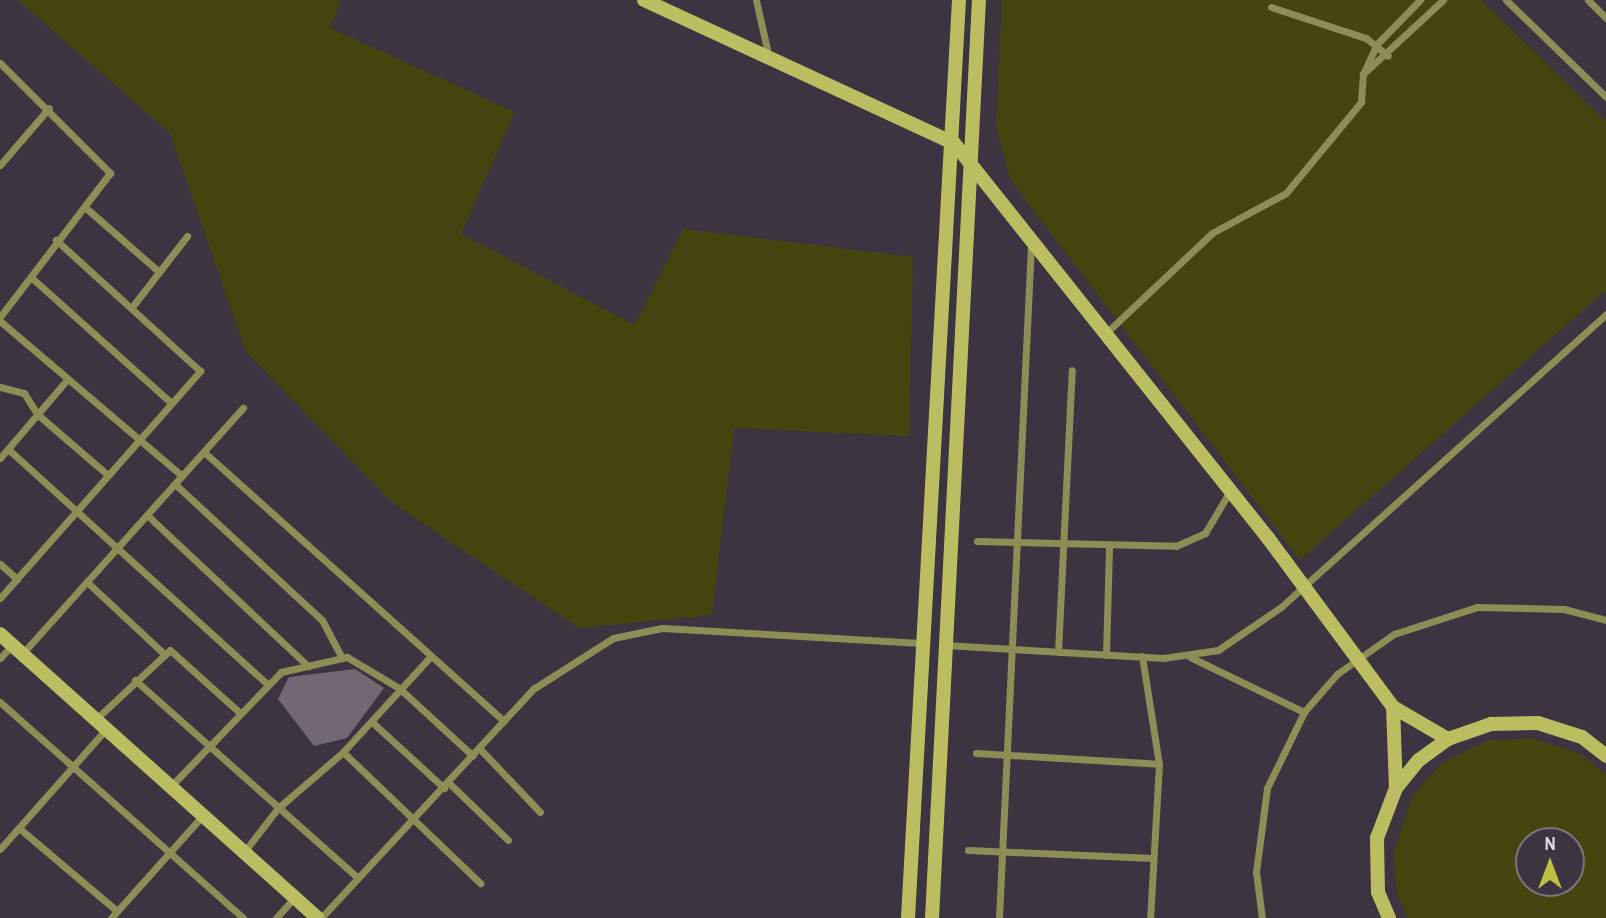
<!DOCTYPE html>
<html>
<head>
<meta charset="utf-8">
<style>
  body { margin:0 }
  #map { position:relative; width:1606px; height:918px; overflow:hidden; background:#3c3440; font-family:"Archivo Narrow",sans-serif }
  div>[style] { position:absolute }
  .green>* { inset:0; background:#44450f }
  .building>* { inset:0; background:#716874 }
  .street>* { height:7px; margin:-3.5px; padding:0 3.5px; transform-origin:3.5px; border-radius:3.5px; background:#8c8e55 }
  .secondary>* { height:14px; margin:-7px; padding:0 7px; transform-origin:7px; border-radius:7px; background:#bbbe60 }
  span { translate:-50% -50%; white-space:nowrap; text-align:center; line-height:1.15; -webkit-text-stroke:6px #3c3440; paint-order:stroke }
  .north { position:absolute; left:1515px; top:827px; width:70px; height:70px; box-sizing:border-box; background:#3c3440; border:2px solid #7c757f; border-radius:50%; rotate:0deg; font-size:19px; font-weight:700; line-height:28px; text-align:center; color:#dcd7de }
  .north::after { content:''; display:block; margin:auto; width:24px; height:32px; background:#bdbf43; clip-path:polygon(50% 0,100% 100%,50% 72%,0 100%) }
</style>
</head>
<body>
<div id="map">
  <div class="green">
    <div style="clip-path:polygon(18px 0,341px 0,330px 28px,515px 112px,461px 234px,635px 325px,683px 229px,913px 257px,909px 436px,734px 428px,712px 615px,579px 628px,394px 504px,246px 352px,170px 133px)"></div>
    <div style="clip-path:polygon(1002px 0,1481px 0,1606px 121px,1606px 290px,1300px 560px,1011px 181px,996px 127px)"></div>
    <div style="clip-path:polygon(evenodd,1531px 738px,1581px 754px,1606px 775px,1606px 918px,1408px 918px,1397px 894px,1394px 851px,1413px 795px,1442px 763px,1487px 741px,1531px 738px,1529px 841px,1571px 841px,1571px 883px,1529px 883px,1529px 841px)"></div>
  </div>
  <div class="building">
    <div style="clip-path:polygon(355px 669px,384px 688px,347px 738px,314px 746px,278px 699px,289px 677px)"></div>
  </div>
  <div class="street">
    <div style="left:756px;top:0;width:59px;rotate:77.4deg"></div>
    <div style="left:1506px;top:0;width:139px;rotate:44.1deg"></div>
    <div style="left:1588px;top:0;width:25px;rotate:45deg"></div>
    <div style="left:1271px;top:7px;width:100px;rotate:18.1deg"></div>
    <div style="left:1366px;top:38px;width:28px;rotate:39deg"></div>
    <div style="left:0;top:63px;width:156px;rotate:45deg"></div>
    <div style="left:110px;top:173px;width:181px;rotate:127.4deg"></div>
    <div style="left:1363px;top:74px;width:33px;rotate:-65deg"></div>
    <div style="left:1377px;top:44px;width:62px;rotate:-45.7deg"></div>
    <div style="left:0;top:165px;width:75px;rotate:-49.3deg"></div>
    <div style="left:86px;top:208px;width:96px;rotate:41.2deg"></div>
    <div style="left:33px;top:279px;width:186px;rotate:41.9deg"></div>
    <div style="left:132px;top:307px;width:90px;rotate:-52.2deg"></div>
    <div style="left:0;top:321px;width:239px;rotate:40.4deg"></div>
    <div style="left:1106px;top:333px;width:146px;rotate:-43.3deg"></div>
    <div style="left:1212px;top:233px;width:84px;rotate:-28.4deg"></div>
    <div style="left:1286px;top:193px;width:118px;rotate:-50.5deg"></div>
    <div style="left:1361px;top:102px;width:28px;rotate:-86deg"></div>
    <div style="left:1363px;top:74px;width:109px;rotate:-42.8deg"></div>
    <div style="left:0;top:387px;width:25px;rotate:14deg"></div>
    <div style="left:24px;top:393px;width:25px;rotate:58deg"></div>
    <div style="left:37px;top:414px;width:94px;rotate:40.7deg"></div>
    <div style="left:8px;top:449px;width:351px;rotate:42.2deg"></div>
    <div style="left:204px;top:452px;width:403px;rotate:41.9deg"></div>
    <div style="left:0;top:458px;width:101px;rotate:-49.4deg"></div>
    <div style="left:175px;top:484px;width:200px;rotate:42.8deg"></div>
    <div style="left:322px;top:620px;width:43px;rotate:62.2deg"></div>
    <div style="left:147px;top:515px;width:221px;rotate:43.2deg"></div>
    <div style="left:977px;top:541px;width:199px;rotate:1.4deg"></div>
    <div style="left:1176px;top:546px;width:32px;rotate:-24deg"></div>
    <div style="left:1205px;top:533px;width:49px;rotate:-59.2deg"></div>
    <div style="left:0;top:564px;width:23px;rotate:41deg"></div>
    <div style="left:87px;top:582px;width:103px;rotate:43deg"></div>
    <div style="left:0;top:598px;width:303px;rotate:-48.6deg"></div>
    <div style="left:200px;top:371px;width:195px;rotate:-137.7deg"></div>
    <div style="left:945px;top:645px;width:218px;rotate:3.4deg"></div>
    <div style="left:1163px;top:658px;width:56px;rotate:-8.3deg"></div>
    <div style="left:1218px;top:650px;width:76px;rotate:-34.3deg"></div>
    <div style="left:1281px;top:607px;width:438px;rotate:-42deg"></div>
    <div style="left:1058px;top:652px;width:282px;rotate:-87.2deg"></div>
    <div style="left:22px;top:654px;width:331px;rotate:-48.1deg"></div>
    <div style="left:1106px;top:655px;width:108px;rotate:-88.4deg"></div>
    <div style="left:1142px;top:656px;width:109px;rotate:81.1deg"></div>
    <div style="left:1159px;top:764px;width:154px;rotate:93.3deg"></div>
    <div style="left:1190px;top:657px;width:127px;rotate:25.8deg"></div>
    <div style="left:0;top:658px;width:18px;rotate:-47deg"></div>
    <div style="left:135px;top:680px;width:297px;rotate:41.6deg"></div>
    <div style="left:0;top:702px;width:325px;rotate:41.6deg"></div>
    <div style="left:96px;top:719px;width:101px;rotate:-43deg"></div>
    <div style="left:170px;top:650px;width:94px;rotate:42deg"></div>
    <div style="left:372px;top:722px;width:98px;rotate:42.5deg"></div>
    <div style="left:480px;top:749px;width:87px;rotate:46.4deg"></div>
    <div style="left:343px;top:752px;width:190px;rotate:43.7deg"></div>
    <div style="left:976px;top:753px;width:183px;rotate:3.4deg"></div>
    <div style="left:449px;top:783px;width:82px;rotate:44deg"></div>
    <div style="left:171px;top:786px;width:158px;rotate:-46deg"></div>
    <div style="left:281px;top:672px;width:68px;rotate:-12.8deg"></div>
    <div style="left:347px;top:657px;width:61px;rotate:30.8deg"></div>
    <div style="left:399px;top:688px;width:100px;rotate:42.6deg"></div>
    <div style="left:19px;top:828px;width:128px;rotate:40.3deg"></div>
    <div style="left:0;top:849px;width:160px;rotate:-48.5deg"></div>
    <div style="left:968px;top:850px;width:185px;rotate:2.5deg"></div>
    <div style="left:244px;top:852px;width:56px;rotate:-52.3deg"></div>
    <div style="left:278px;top:808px;width:86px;rotate:-40.7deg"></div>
    <div style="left:343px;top:752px;width:129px;rotate:-47.5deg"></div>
    <div style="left:111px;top:918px;width:138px;rotate:-48.2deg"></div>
    <div style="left:276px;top:918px;width:28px;rotate:-48deg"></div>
    <div style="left:321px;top:918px;width:312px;rotate:-47.2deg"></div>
    <div style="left:533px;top:689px;width:95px;rotate:-32.5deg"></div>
    <div style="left:613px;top:638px;width:50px;rotate:-11.5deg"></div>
    <div style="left:662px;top:628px;width:259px;rotate:3.3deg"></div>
    <div style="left:999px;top:918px;width:675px;rotate:-87.28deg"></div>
    <div style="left:1262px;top:918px;width:46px;rotate:-97.4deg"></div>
    <div style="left:1256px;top:872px;width:85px;rotate:-82.5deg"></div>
    <div style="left:1267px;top:788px;width:85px;rotate:-64deg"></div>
    <div style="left:1304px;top:712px;width:50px;rotate:-49deg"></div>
    <div style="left:1337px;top:674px;width:70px;rotate:-35.1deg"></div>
    <div style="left:1394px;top:634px;width:87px;rotate:-18deg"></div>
    <div style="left:1477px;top:607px;width:87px;rotate:1.3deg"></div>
    <div style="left:1564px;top:609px;width:43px;rotate:14.7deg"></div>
  </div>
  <div class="secondary">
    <div style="left:644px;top:0;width:341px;rotate:24.8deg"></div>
    <div style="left:954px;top:143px;width:505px;rotate:51.52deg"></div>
    <div style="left:1268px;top:538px;width:210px;rotate:53.5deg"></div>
    <div style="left:1393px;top:707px;width:64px;rotate:30.2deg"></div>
    <div style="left:0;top:634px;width:426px;rotate:41.8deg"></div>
    <div style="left:1393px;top:707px;width:81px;rotate:87.9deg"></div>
    <div style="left:908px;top:918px;width:919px;rotate:-86.82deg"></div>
    <div style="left:932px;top:918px;width:919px;rotate:-87.07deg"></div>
    <div style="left:1389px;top:918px;width:28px;rotate:-113deg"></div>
    <div style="left:1378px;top:892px;width:54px;rotate:-91.1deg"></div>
    <div style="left:1377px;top:838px;width:53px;rotate:-69.2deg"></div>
    <div style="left:1396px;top:788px;width:36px;rotate:-51deg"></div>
    <div style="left:1419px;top:760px;width:36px;rotate:-36deg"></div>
    <div style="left:1448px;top:739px;width:46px;rotate:-19.2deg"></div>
    <div style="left:1491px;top:724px;width:47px;rotate:-1.2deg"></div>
    <div style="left:1538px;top:723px;width:46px;rotate:17.7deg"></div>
    <div style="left:1582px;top:737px;width:31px;rotate:38deg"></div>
  </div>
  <div class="north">N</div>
</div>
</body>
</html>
